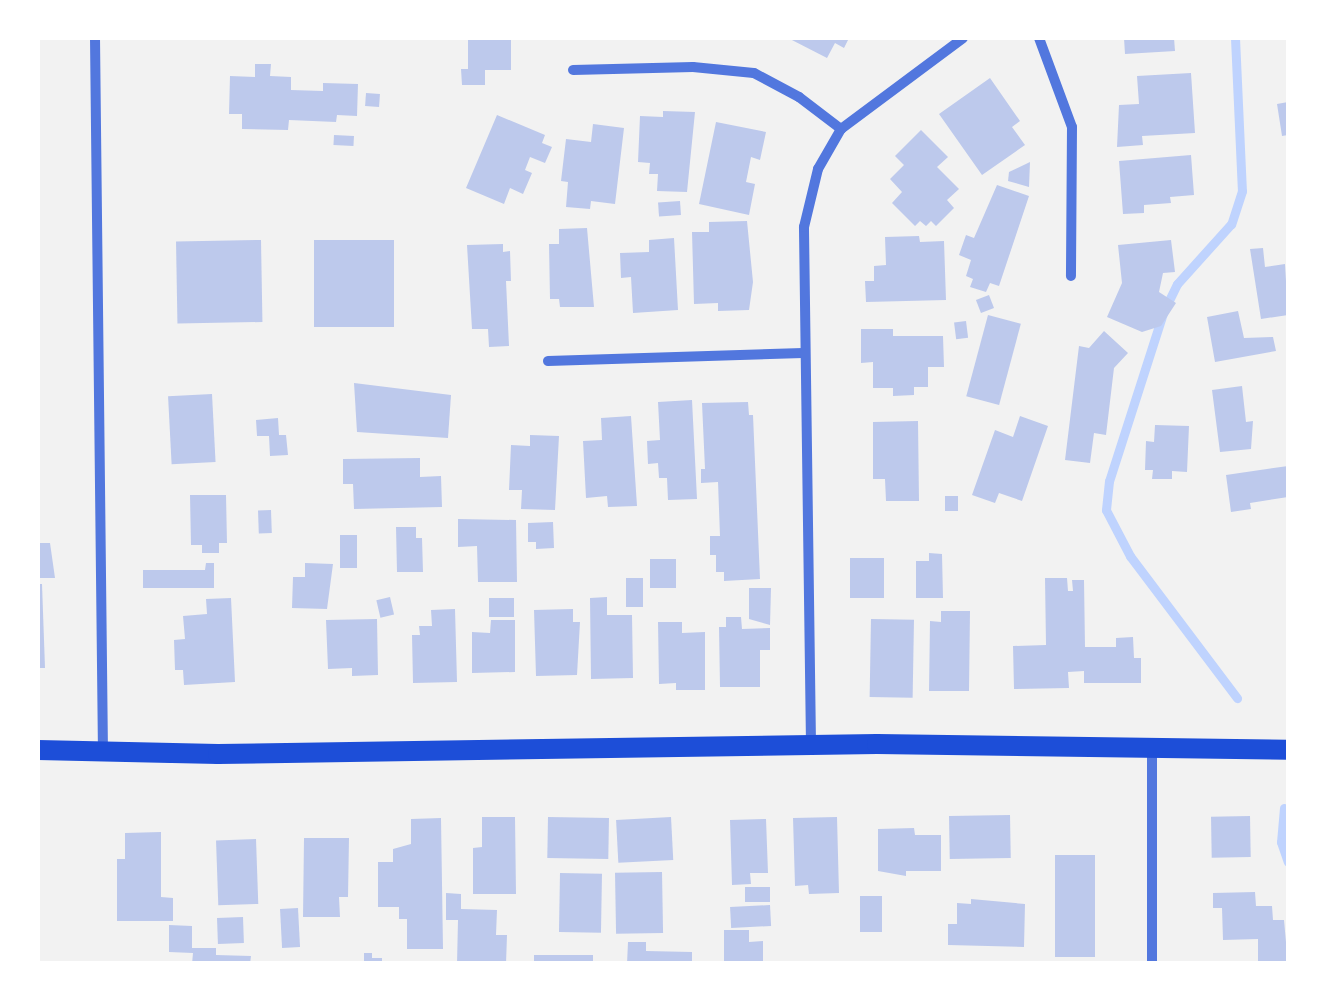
<!DOCTYPE html>
<html>
<head>
<meta charset="utf-8">
<style>
  body { margin:0 }
  #map { position:relative; width:1326px; height:1001px; overflow:hidden; background:#f2f2f2; font-family:Spectral,serif }
  div>[style] { position:absolute }
  .stream>* { height:9px; margin:-4.5px; padding:0 4.5px; transform-origin:4.5px; border-radius:4.5px; background:#bfd3fe }
  .building>* { inset:0; background:#bdc9ec; transform-origin:0 0 }
  .minor>* { height:10px; margin:-5px; padding:0 5px; transform-origin:5px; border-radius:5px; background:#5277de }
  .secondary>* { height:20px; margin:-10px; padding:0 10px; transform-origin:10px; border-radius:10px; background:#1d4ed8 }
  span { translate:-50% -50%; white-space:nowrap; text-align:center; line-height:1.15; -webkit-text-stroke:8px #fff; paint-order:stroke }
  .frame { position:absolute; inset:0; border:40px solid #fff; pointer-events:none }
</style>
</head>
<body>
<div id="map">
  <div class="stream">
    <div style="left:1235px;top:38px;width:153px;rotate:87.4deg"></div>
    <div style="left:1242px;top:191px;width:35px;rotate:108deg"></div>
    <div style="left:1231px;top:224px;width:81px;rotate:132deg"></div>
    <div style="left:1177px;top:284px;width:32px;rotate:116deg"></div>
    <div style="left:1163px;top:313px;width:176px;rotate:107.8deg"></div>
    <div style="left:1109px;top:481px;width:29px;rotate:96deg"></div>
    <div style="left:1106px;top:510px;width:52px;rotate:62.4deg"></div>
    <div style="left:1130px;top:556px;width:178px;rotate:53deg"></div>
    <div style="left:1284px;top:808px;width:34px;rotate:95deg"></div>
    <div style="left:1281px;top:842px;width:21px;rotate:71deg"></div>
  </div>
  <div class="building">
    <div style="clip-path:polygon(468px 38px,511px 38px,511px 70px,485px 70px,485px 85px,462px 85px,461px 69px,468px 69px)"></div>
    <div style="clip-path:polygon(788px 38px,849px 38px,844px 48px,835px 43px,827px 58px)"></div>
    <div style="clip-path:polygon(1124px 38px,1174px 38px,1175px 51px,1125px 54px)"></div>
    <div style="clip-path:polygon(255px 64px,271px 64px,270px 76px,291px 77px,291px 90px,323px 91px,323px 83px,358px 84px,357px 116px,337px 115px,336px 122px,289px 120px,288px 130px,242px 129px,242px 114px,229px 114px,230px 76px,255px 77px)"></div>
    <div style="clip-path:polygon(1191px 73px,1195px 133px,1142px 136px,1143px 145px,1117px 147px,1119px 105px,1139px 104px,1137px 76px)"></div>
    <div style="clip-path:polygon(990px 78px,1020px 121px,1012px 127px,1025px 145px,982px 175px,939px 114px)"></div>
    <div style="left:366px;top:93px;width:14px;height:13px;rotate:4deg"></div>
    <div style="clip-path:polygon(1288px 102px,1288px 135px,1282px 136px,1277px 104px)"></div>
    <div style="clip-path:polygon(663px 111px,695px 112px,687px 192px,657px 191px,658px 174px,649px 174px,650px 163px,638px 162px,640px 116px,663px 117px)"></div>
    <div style="clip-path:polygon(497px 115px,545px 135px,542px 143px,552px 147px,545px 163px,530px 157px,525px 170px,532px 173px,523px 194px,510px 188px,504px 204px,466px 188px)"></div>
    <div style="clip-path:polygon(716px 122px,766px 132px,760px 160px,751px 157px,746px 182px,755px 184px,749px 215px,699px 204px)"></div>
    <div style="clip-path:polygon(593px 124px,624px 128px,615px 204px,591px 201px,590px 209px,566px 207px,568px 182px,561px 181px,566px 139px,591px 142px)"></div>
    <div style="clip-path:polygon(921px 130px,948px 157px,937px 167px,959px 189px,947px 200px,954px 208px,936px 226px,931px 221px,926px 226px,920px 221px,915px 226px,892px 203px,902px 192px,890px 179px,904px 165px,895px 156px)"></div>
    <div style="left:334px;top:135px;width:20px;height:10px;rotate:3deg"></div>
    <div style="clip-path:polygon(1191px 155px,1194px 195px,1170px 197px,1171px 203px,1144px 205px,1144px 213px,1123px 214px,1119px 161px)"></div>
    <div style="clip-path:polygon(1030px 162px,1029px 187px,1008px 181px,1009px 172px)"></div>
    <div style="clip-path:polygon(997px 185px,1029px 196px,999px 286px,990px 283px,986px 292px,970px 287px,973px 279px,966px 276px,971px 260px,959px 255px,966px 235px,974px 238px)"></div>
    <div style="left:680px;top:201px;width:14px;height:22px;rotate:86deg"></div>
    <div style="clip-path:polygon(747px 221px,753px 282px,749px 310px,718px 311px,718px 303px,694px 304px,692px 232px,709px 232px,709px 222px)"></div>
    <div style="clip-path:polygon(587px 228px,594px 307px,560px 307px,559px 299px,550px 299px,549px 244px,559px 244px,559px 229px)"></div>
    <div style="clip-path:polygon(919px 236px,920px 242px,944px 241px,946px 300px,866px 302px,865px 281px,874px 281px,874px 266px,886px 265px,885px 237px)"></div>
    <div style="clip-path:polygon(674px 238px,678px 310px,633px 313px,631px 277px,621px 278px,620px 253px,649px 252px,649px 240px)"></div>
    <div style="left:261px;top:240px;width:82px;height:85px;rotate:89deg"></div>
    <div style="left:314px;top:240px;width:80px;height:87px"></div>
    <div style="clip-path:polygon(1171px 240px,1175px 272px,1163px 273px,1159px 292px,1176px 303px,1161px 326px,1142px 332px,1107px 317px,1122px 283px,1118px 245px)"></div>
    <div style="clip-path:polygon(503px 244px,503px 252px,510px 251px,511px 281px,506px 281px,509px 346px,489px 347px,488px 329px,472px 329px,467px 245px)"></div>
    <div style="clip-path:polygon(1263px 248px,1265px 267px,1285px 264px,1288px 315px,1261px 319px,1250px 249px)"></div>
    <div style="left:989px;top:295px;width:14px;height:14px;rotate:69deg"></div>
    <div style="clip-path:polygon(1238px 311px,1244px 338px,1273px 337px,1276px 351px,1215px 362px,1207px 317px)"></div>
    <div style="left:988px;top:315px;width:34px;height:84px;rotate:15deg"></div>
    <div style="left:966px;top:321px;width:17px;height:12px;rotate:83deg"></div>
    <div style="clip-path:polygon(861px 329px,893px 329px,893px 336px,943px 336px,944px 367px,928px 367px,928px 387px,914px 387px,914px 395px,893px 396px,893px 388px,873px 388px,873px 362px,861px 363px)"></div>
    <div style="clip-path:polygon(1104px 331px,1128px 353px,1114px 368px,1106px 435px,1094px 433px,1090px 463px,1065px 460px,1079px 346px,1089px 348px)"></div>
    <div style="clip-path:polygon(354px 383px,451px 395px,448px 438px,357px 432px)"></div>
    <div style="clip-path:polygon(1242px 386px,1246px 422px,1253px 421px,1251px 449px,1220px 452px,1212px 390px)"></div>
    <div style="left:212px;top:394px;width:68px;height:44px;rotate:87deg"></div>
    <div style="clip-path:polygon(692px 400px,697px 499px,668px 500px,667px 478px,659px 478px,658px 463px,648px 464px,647px 441px,660px 440px,658px 402px)"></div>
    <div style="clip-path:polygon(748px 402px,749px 415px,753px 415px,760px 579px,724px 581px,724px 572px,716px 572px,716px 555px,710px 555px,710px 536px,720px 536px,718px 482px,701px 483px,701px 469px,705px 469px,702px 403px)"></div>
    <div style="clip-path:polygon(631px 416px,637px 506px,608px 507px,607px 496px,586px 498px,583px 441px,602px 440px,601px 418px)"></div>
    <div style="clip-path:polygon(1020px 416px,1048px 426px,1022px 501px,999px 493px,995px 503px,972px 495px,995px 430px,1013px 437px)"></div>
    <div style="clip-path:polygon(278px 418px,279px 435px,286px 435px,288px 455px,270px 456px,269px 436px,257px 436px,256px 420px)"></div>
    <div style="clip-path:polygon(918px 421px,919px 501px,886px 501px,885px 479px,873px 479px,873px 422px)"></div>
    <div style="clip-path:polygon(1155px 425px,1189px 426px,1187px 472px,1172px 471px,1172px 479px,1152px 479px,1153px 470px,1145px 470px,1146px 441px,1154px 442px)"></div>
    <div style="clip-path:polygon(530px 435px,559px 436px,555px 510px,521px 509px,522px 490px,509px 490px,511px 445px,530px 446px)"></div>
    <div style="clip-path:polygon(420px 458px,420px 477px,441px 476px,442px 507px,354px 509px,353px 484px,343px 484px,343px 459px)"></div>
    <div style="clip-path:polygon(1288px 466px,1288px 497px,1250px 503px,1251px 509px,1231px 512px,1226px 475px)"></div>
    <div style="clip-path:polygon(190px 495px,226px 495px,227px 543px,219px 543px,219px 553px,202px 553px,202px 545px,191px 545px)"></div>
    <div style="left:945px;top:496px;width:13px;height:15px"></div>
    <div style="left:271px;top:510px;width:23px;height:13px;rotate:88deg"></div>
    <div style="clip-path:polygon(458px 519px,516px 520px,517px 582px,478px 582px,477px 546px,458px 547px)"></div>
    <div style="clip-path:polygon(553px 522px,554px 548px,536px 549px,536px 542px,528px 542px,528px 523px)"></div>
    <div style="clip-path:polygon(396px 527px,416px 527px,416px 538px,422px 538px,423px 572px,397px 572px)"></div>
    <div style="left:340px;top:535px;width:17px;height:33px"></div>
    <div style="clip-path:polygon(38px 543px,50px 543px,55px 578px,38px 578px)"></div>
    <div style="clip-path:polygon(929px 553px,942px 554px,943px 598px,916px 598px,916px 561px,929px 561px)"></div>
    <div style="left:850px;top:558px;width:34px;height:40px"></div>
    <div style="left:650px;top:559px;width:26px;height:29px"></div>
    <div style="clip-path:polygon(206px 563px,214px 563px,214px 588px,143px 588px,143px 570px,205px 570px)"></div>
    <div style="clip-path:polygon(305px 563px,333px 564px,327px 609px,292px 608px,293px 577px,305px 577px)"></div>
    <div style="left:626px;top:578px;width:17px;height:29px"></div>
    <div style="clip-path:polygon(1045px 578px,1067px 578px,1068px 591px,1073px 591px,1072px 580px,1084px 580px,1085px 647px,1116px 647px,1116px 638px,1133px 637px,1134px 658px,1141px 658px,1141px 683px,1084px 683px,1084px 671px,1068px 672px,1069px 688px,1014px 689px,1013px 646px,1046px 645px)"></div>
    <div style="clip-path:polygon(38px 584px,42px 584px,45px 668px,38px 668px)"></div>
    <div style="clip-path:polygon(749px 588px,771px 588px,770px 625px,749px 619px)"></div>
    <div style="left:390px;top:597px;width:18px;height:14px;rotate:77deg"></div>
    <div style="clip-path:polygon(607px 597px,607px 615px,632px 615px,633px 678px,591px 679px,590px 598px)"></div>
    <div style="clip-path:polygon(231px 598px,235px 682px,184px 685px,183px 670px,175px 670px,174px 640px,185px 639px,183px 616px,207px 614px,206px 599px)"></div>
    <div style="left:489px;top:598px;width:25px;height:19px"></div>
    <div style="clip-path:polygon(455px 609px,457px 682px,413px 683px,412px 635px,420px 635px,419px 626px,432px 626px,431px 610px)"></div>
    <div style="clip-path:polygon(573px 609px,573px 622px,580px 622px,577px 675px,536px 676px,534px 610px)"></div>
    <div style="clip-path:polygon(941px 611px,970px 611px,969px 691px,929px 691px,930px 621px,941px 622px)"></div>
    <div style="clip-path:polygon(726px 617px,741px 617px,742px 629px,770px 628px,770px 650px,760px 650px,760px 687px,720px 687px,719px 627px,726px 627px)"></div>
    <div style="clip-path:polygon(377px 619px,378px 675px,352px 676px,352px 668px,328px 669px,326px 620px)"></div>
    <div style="left:871px;top:619px;width:43px;height:78px;rotate:1deg"></div>
    <div style="clip-path:polygon(491px 620px,515px 620px,515px 672px,472px 673px,472px 632px,490px 633px)"></div>
    <div style="clip-path:polygon(658px 622px,682px 622px,682px 633px,705px 632px,705px 690px,676px 690px,676px 683px,659px 684px)"></div>
    <div style="left:1010px;top:815px;width:43px;height:61px;rotate:89deg"></div>
    <div style="left:1250px;top:816px;width:41px;height:39px;rotate:89deg"></div>
    <div style="clip-path:polygon(482px 817px,515px 817px,516px 894px,473px 894px,473px 848px,482px 847px)"></div>
    <div style="left:548px;top:817px;width:61px;height:41px;rotate:1deg"></div>
    <div style="left:671px;top:817px;width:43px;height:55px;rotate:87deg"></div>
    <div style="clip-path:polygon(837px 817px,839px 893px,809px 894px,808px 885px,795px 886px,793px 818px)"></div>
    <div style="clip-path:polygon(441px 818px,443px 949px,407px 949px,407px 919px,399px 919px,399px 907px,378px 907px,378px 862px,393px 862px,393px 849px,411px 844px,411px 819px)"></div>
    <div style="clip-path:polygon(766px 819px,768px 873px,750px 873px,751px 884px,732px 885px,730px 820px)"></div>
    <div style="clip-path:polygon(914px 828px,915px 835px,941px 835px,941px 871px,906px 871px,906px 876px,878px 871px,878px 829px)"></div>
    <div style="clip-path:polygon(161px 832px,161px 897px,173px 898px,173px 921px,117px 921px,117px 859px,125px 859px,125px 833px)"></div>
    <div style="clip-path:polygon(304px 838px,349px 838px,348px 897px,339px 897px,340px 917px,303px 917px)"></div>
    <div style="left:256px;top:839px;width:65px;height:40px;rotate:88deg"></div>
    <div style="left:1055px;top:855px;width:40px;height:102px"></div>
    <div style="left:662px;top:872px;width:61px;height:47px;rotate:89deg"></div>
    <div style="left:560px;top:873px;width:42px;height:59px;rotate:1deg"></div>
    <div style="left:745px;top:887px;width:25px;height:15px"></div>
    <div style="clip-path:polygon(1255px 892px,1256px 906px,1272px 906px,1273px 920px,1284px 920px,1288px 964px,1258px 964px,1258px 939px,1223px 940px,1222px 908px,1213px 908px,1213px 893px)"></div>
    <div style="clip-path:polygon(446px 893px,461px 894px,461px 909px,497px 910px,496px 935px,507px 935px,506px 964px,457px 964px,458px 920px,446px 920px)"></div>
    <div style="left:860px;top:896px;width:22px;height:36px"></div>
    <div style="clip-path:polygon(971px 899px,1025px 904px,1024px 947px,948px 945px,948px 924px,957px 924px,957px 903px,971px 904px)"></div>
    <div style="left:770px;top:905px;width:21px;height:40px;rotate:87deg"></div>
    <div style="left:298px;top:908px;width:39px;height:18px;rotate:87deg"></div>
    <div style="left:243px;top:917px;width:26px;height:26px;rotate:88deg"></div>
    <div style="clip-path:polygon(169px 925px,192px 926px,192px 948px,216px 948px,216px 955px,251px 956px,250px 964px,192px 964px,193px 953px,169px 952px)"></div>
    <div style="clip-path:polygon(724px 930px,749px 930px,749px 942px,763px 941px,763px 964px,724px 964px)"></div>
    <div style="clip-path:polygon(628px 942px,646px 942px,646px 951px,692px 952px,692px 964px,627px 964px)"></div>
    <div style="clip-path:polygon(364px 953px,372px 953px,372px 958px,382px 958px,382px 964px,364px 964px)"></div>
    <div style="left:534px;top:955px;width:59px;height:9px"></div>
  </div>
  <div class="minor">
    <div style="left:95px;top:38px;width:711px;rotate:89.36deg"></div>
    <div style="left:1039px;top:38px;width:95px;rotate:69.7deg"></div>
    <div style="left:1072px;top:127px;width:149px;rotate:90.4deg"></div>
    <div style="left:573px;top:70px;width:120px;rotate:-1.4deg"></div>
    <div style="left:693px;top:67px;width:61px;rotate:5.6deg"></div>
    <div style="left:754px;top:73px;width:51px;rotate:28.1deg"></div>
    <div style="left:799px;top:97px;width:53px;rotate:37.3deg"></div>
    <div style="left:548px;top:361px;width:255px;rotate:-1.8deg"></div>
    <div style="left:811px;top:744px;width:517px;rotate:-90.78deg"></div>
    <div style="left:804px;top:227px;width:60px;rotate:-76.4deg"></div>
    <div style="left:818px;top:169px;width:46px;rotate:-60.1deg"></div>
    <div style="left:841px;top:129px;width:152px;rotate:-36.7deg"></div>
    <div style="left:1152px;top:746px;width:218px;rotate:90deg"></div>
  </div>
  <div class="secondary">
    <div style="left:38px;top:750px;width:180px;rotate:1.3deg"></div>
    <div style="left:218px;top:754px;width:659px;rotate:-0.87deg"></div>
    <div style="left:877px;top:744px;width:411px;rotate:0.8deg"></div>
  </div>
  <div class="frame"></div>
</div>
</body>
</html>
